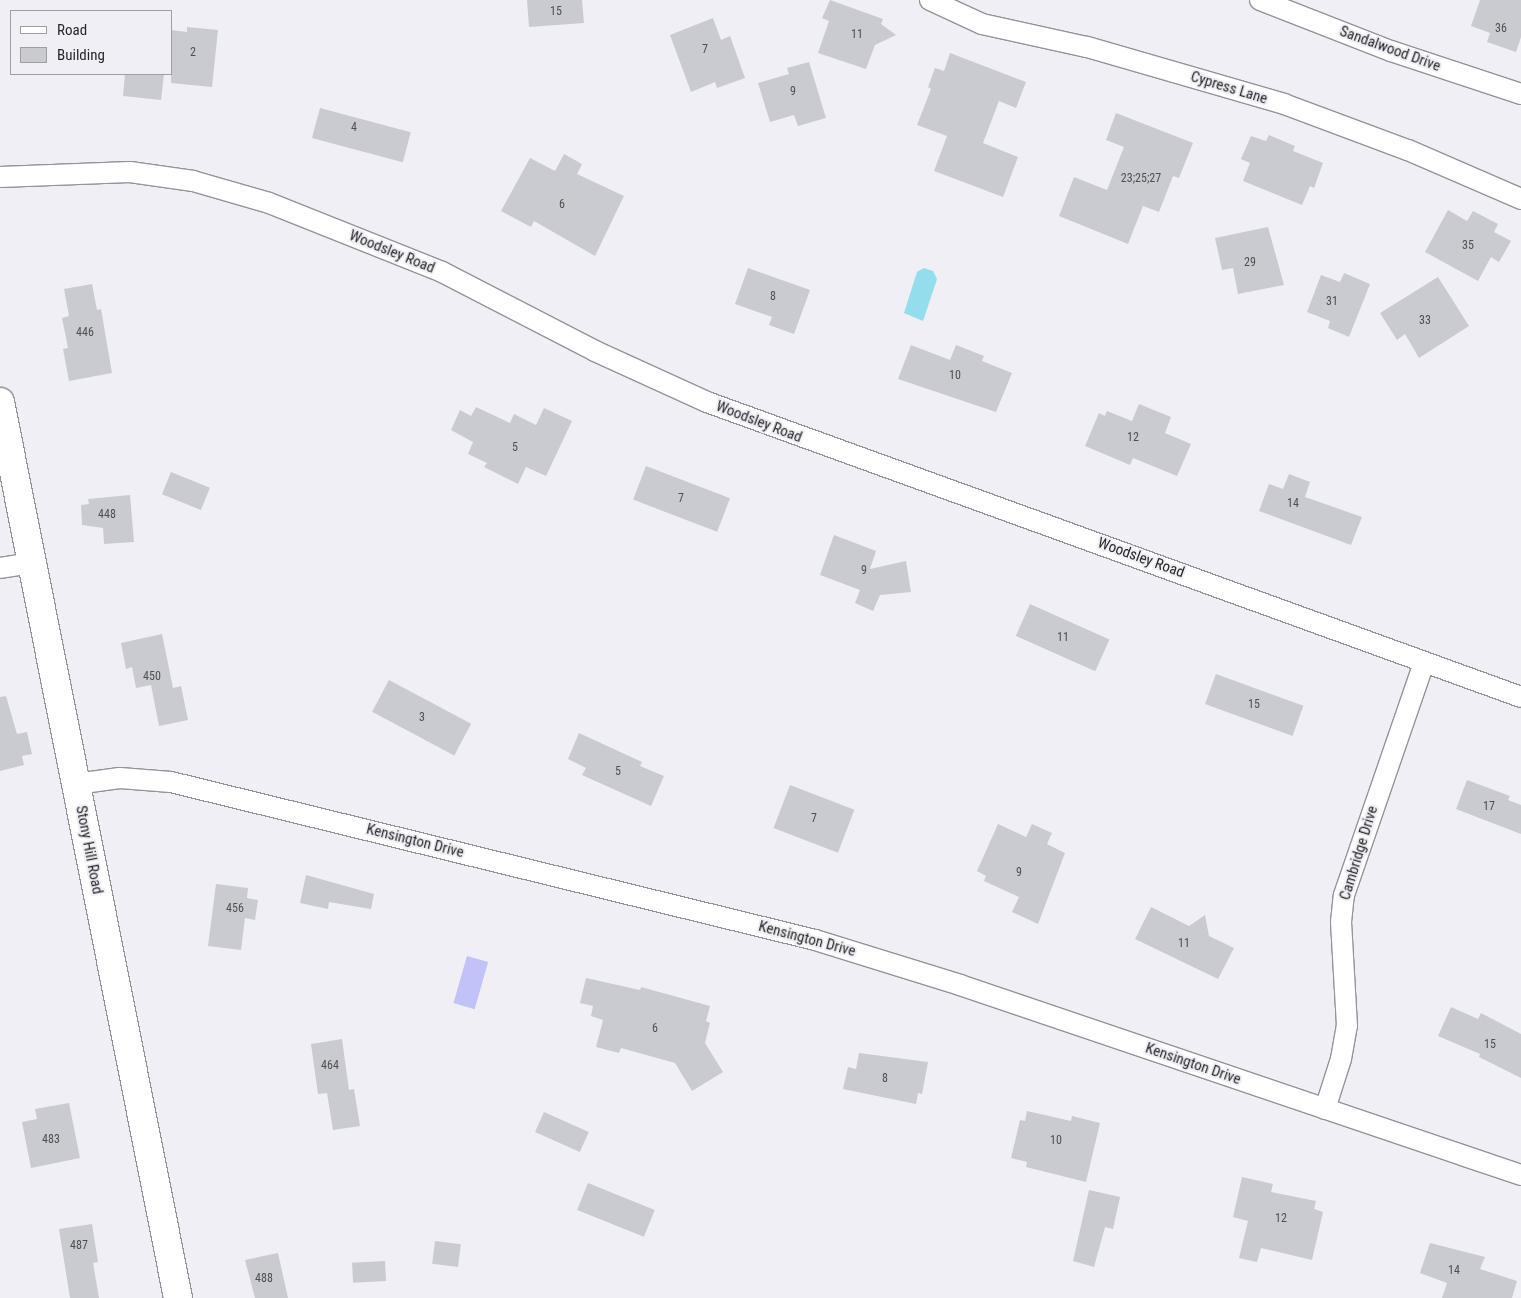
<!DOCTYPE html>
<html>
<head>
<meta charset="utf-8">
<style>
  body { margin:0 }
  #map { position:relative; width:1521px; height:1298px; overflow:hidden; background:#efeff5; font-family:"Roboto Condensed",sans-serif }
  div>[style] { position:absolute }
  .green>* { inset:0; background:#c1c2f7; transform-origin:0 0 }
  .water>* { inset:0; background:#94dded }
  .building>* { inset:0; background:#cacbd0; transform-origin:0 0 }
  .roads { filter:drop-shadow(1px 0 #939499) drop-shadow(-1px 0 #939499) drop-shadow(0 1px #939499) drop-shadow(0 -1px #939499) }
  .street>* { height:20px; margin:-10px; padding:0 10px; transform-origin:10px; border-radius:10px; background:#fff }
  .secondary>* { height:28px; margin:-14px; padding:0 14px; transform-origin:14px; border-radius:14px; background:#fff }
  span { translate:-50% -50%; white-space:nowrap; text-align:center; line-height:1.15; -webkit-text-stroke:4px #efeff5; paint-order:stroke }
  .number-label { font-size:12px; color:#4f4f52 }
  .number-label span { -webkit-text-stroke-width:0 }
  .street-label { font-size:15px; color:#262628 }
  .legend { position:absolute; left:10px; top:10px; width:162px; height:65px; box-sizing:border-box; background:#efeff5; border:1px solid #9f9fa3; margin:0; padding:6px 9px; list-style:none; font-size:15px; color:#262628 }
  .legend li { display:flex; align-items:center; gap:10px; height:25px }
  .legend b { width:25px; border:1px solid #9f9fa3 }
</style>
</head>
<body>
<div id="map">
  <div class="green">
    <div style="left:467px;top:956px;width:22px;height:49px;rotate:16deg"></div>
  </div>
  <div class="water">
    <div style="clip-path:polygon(924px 268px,933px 271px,937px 279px,923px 321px,904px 313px,917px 272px)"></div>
  </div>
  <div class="building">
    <div style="clip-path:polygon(527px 0,582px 0,584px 23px,529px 27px)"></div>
    <div style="clip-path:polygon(830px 0,883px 19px,881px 24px,896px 35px,875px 45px,866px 69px,818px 53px,829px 21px,822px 18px)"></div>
    <div style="clip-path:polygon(1480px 0,1521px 0,1521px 37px,1516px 52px,1487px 42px,1490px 33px,1471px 26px)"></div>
    <div style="clip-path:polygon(713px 18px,721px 40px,730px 36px,745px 78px,717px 88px,715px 82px,691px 92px,670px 35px)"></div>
    <div style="clip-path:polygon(187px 27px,218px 30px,212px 87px,171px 83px,171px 30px,187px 32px)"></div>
    <div style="clip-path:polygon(950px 53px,1026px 82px,1016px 108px,999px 101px,983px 143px,1018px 157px,1003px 197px,934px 171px,947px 136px,917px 125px,931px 89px,928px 87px,935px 68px,944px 71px)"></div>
    <div style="clip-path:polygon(809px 62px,826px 118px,798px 126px,794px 115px,770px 122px,758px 83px,789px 74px,787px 68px)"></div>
    <div style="clip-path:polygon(125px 74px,164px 74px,161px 100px,123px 96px)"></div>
    <div style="left:320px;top:108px;width:94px;height:31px;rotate:15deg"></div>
    <div style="clip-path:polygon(1116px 113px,1193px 143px,1179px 178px,1173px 176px,1159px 212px,1143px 206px,1128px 244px,1059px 216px,1074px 177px,1107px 190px,1124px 147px,1106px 140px)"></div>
    <div style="clip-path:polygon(1269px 135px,1295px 146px,1293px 151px,1323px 163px,1314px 188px,1310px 186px,1302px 205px,1243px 181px,1250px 163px,1241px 159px,1251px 136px,1266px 141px)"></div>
    <div style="clip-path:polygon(564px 154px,582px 164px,577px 174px,624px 196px,595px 256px,534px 221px,531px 227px,501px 211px,530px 158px,555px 171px)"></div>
    <div style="clip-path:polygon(1448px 210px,1467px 221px,1473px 211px,1498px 224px,1494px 232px,1511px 241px,1499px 262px,1491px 257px,1478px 281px,1425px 252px)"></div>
    <div style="clip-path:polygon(1268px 227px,1284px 285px,1238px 294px,1233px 268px,1222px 270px,1215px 238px)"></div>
    <div style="clip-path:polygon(748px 268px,810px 290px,794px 334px,769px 325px,772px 317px,735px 304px)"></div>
    <div style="clip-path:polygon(1344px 273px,1370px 284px,1349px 337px,1328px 328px,1330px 321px,1307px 312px,1321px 275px,1340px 282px)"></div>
    <div style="clip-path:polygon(1438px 277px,1469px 326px,1419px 358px,1405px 334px,1397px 340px,1380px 313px)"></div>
    <div style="clip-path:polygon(92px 284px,97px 310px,101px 309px,112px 373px,69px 381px,63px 349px,68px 348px,62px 318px,69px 316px,64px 289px)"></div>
    <div style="clip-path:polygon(911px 345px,950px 360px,956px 345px,984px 356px,982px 361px,1012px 373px,996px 412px,898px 379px)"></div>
    <div style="clip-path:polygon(1139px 404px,1171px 417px,1165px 433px,1191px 444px,1177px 476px,1133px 458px,1130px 465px,1085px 446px,1099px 413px,1105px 416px,1107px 411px,1132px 421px)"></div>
    <div style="clip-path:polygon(476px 407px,510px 423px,514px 414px,536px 425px,544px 408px,572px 421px,546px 476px,526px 467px,518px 484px,484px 467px,487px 463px,468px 454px,473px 442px,451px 430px,460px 410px,471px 416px)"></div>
    <div style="left:646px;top:466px;width:90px;height:36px;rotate:21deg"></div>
    <div style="left:171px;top:472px;width:42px;height:24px;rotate:22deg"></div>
    <div style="clip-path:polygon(1289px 474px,1310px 482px,1305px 497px,1362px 517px,1351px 545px,1259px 511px,1269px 484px,1283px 489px)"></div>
    <div style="clip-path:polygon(130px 495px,134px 542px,104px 544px,103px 528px,82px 525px,81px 505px,89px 504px,88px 499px)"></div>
    <div style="clip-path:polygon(834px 535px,876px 551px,870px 569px,906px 561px,911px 592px,880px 595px,873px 611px,855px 603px,860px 590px,820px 575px)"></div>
    <div style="left:1030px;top:604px;width:87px;height:35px;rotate:24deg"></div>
    <div style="clip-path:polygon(162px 634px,173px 688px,181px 686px,188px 720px,159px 726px,151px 685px,136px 688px,132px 667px,126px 669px,121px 643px)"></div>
    <div style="left:1216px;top:674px;width:93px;height:32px;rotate:20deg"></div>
    <div style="left:389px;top:680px;width:93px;height:36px;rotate:28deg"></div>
    <div style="clip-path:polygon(6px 696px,17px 734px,27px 732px,32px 754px,22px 756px,24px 765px,0 771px,0 697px)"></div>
    <div style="clip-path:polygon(579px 733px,642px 762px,640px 766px,664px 776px,651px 806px,582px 775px,586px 768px,568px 759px)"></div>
    <div style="clip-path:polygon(1467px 780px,1510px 796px,1508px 800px,1521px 805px,1521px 834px,1456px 809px)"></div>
    <div style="left:790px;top:785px;width:69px;height:46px;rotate:21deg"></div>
    <div style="clip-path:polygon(998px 824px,1026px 837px,1032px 824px,1052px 833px,1047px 844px,1065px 853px,1038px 924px,1012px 912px,1019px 897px,984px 881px,986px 876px,977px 871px)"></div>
    <div style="clip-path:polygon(306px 875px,374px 894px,371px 909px,329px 902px,328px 909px,300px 903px)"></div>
    <div style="clip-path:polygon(216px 884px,248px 888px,247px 898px,258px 900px,255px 920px,245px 918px,241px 950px,208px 946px)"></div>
    <div style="clip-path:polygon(1151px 907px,1189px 926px,1205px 915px,1209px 936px,1234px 948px,1218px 979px,1135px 939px)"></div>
    <div style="clip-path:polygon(586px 978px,640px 990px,641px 987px,710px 1006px,706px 1021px,710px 1023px,705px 1043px,723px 1072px,692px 1091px,675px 1063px,621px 1048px,619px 1053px,596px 1047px,603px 1020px,591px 1016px,593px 1006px,580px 1003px)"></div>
    <div style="clip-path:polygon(1451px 1007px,1478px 1019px,1481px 1013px,1521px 1034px,1521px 1078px,1479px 1057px,1480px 1054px,1438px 1036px)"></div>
    <div style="clip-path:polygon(342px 1039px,349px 1090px,354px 1089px,360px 1126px,333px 1130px,327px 1093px,318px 1094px,311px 1044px)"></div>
    <div style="clip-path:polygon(859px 1053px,928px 1062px,922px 1094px,918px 1093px,916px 1104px,843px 1089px,848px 1067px,856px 1069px)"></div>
    <div style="clip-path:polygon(69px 1103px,80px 1158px,31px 1168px,22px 1122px,37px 1119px,35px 1109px)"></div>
    <div style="clip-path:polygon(1027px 1111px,1071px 1121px,1072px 1116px,1100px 1123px,1086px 1182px,1026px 1167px,1027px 1162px,1011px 1158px,1020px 1120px,1025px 1121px)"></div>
    <div style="left:544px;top:1112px;width:49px;height:22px;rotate:24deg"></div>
    <div style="clip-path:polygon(1242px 1177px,1273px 1184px,1271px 1192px,1316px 1201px,1314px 1209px,1323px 1212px,1312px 1260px,1261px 1248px,1257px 1262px,1239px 1258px,1248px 1221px,1233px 1217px)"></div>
    <div style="left:588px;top:1183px;width:72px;height:29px;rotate:22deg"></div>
    <div style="clip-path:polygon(1089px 1190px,1120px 1197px,1113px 1229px,1105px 1227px,1094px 1267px,1073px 1261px)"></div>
    <div style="clip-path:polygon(92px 1224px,98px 1262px,93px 1263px,99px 1298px,70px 1298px,59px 1229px)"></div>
    <div style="left:435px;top:1241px;width:26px;height:23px;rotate:7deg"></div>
    <div style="clip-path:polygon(1430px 1243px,1485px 1257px,1480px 1269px,1517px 1281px,1512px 1298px,1442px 1298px,1447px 1283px,1420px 1273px)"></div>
    <div style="clip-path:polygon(278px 1253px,288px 1298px,255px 1298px,245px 1260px)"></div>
    <div style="left:385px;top:1261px;width:20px;height:33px;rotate:87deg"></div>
  </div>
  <div class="roads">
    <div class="street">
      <div style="left:930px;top:0;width:57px;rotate:24.8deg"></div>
      <div style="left:982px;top:24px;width:107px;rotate:12.4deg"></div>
      <div style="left:1087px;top:47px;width:205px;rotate:16.1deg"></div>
      <div style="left:1284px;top:104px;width:132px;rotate:20.4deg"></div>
      <div style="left:1408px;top:150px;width:123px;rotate:23.4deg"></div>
      <div style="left:1260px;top:0;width:141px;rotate:21.3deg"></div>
      <div style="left:1391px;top:51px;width:137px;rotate:18.3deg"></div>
      <div style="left:0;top:177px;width:130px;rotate:-2.2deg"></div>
      <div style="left:130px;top:172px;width:64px;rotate:8.1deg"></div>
      <div style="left:193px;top:181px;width:79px;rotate:16.1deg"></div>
      <div style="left:269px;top:203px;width:186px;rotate:21.7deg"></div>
      <div style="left:442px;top:272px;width:172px;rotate:27.3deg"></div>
      <div style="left:595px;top:351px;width:123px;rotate:24.5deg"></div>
      <div style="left:707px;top:402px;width:866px;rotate:19.92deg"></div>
      <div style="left:0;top:568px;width:31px;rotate:-9deg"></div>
      <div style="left:76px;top:784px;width:44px;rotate:-7.8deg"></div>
      <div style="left:120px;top:778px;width:51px;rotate:4.5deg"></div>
      <div style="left:171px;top:782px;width:663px;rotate:13.78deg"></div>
      <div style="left:815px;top:940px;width:152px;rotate:17.2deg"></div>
      <div style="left:960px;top:985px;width:592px;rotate:18.71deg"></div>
      <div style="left:1325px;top:1109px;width:52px;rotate:-72.3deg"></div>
      <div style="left:1341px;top:1059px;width:34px;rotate:-80deg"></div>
      <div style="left:1347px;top:1026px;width:104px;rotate:-93.3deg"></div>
      <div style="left:1341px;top:922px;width:27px;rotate:-84deg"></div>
      <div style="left:1344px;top:895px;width:245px;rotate:-71deg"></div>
    </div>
    <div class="secondary">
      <div style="left:0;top:402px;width:914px;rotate:78.76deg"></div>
    </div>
  </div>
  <div class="number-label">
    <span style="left:556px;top:12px">15</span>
    <span style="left:1501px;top:29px">36</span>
    <span style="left:857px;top:35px">11</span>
    <span style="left:705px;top:50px">7</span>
    <span style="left:193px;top:53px">2</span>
    <span style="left:793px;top:92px">9</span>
    <span style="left:354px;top:128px">4</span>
    <span style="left:1141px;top:179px">23;25;27</span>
    <span style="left:562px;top:205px">6</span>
    <span style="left:1468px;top:246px">35</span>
    <span style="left:1250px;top:263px">29</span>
    <span style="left:773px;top:297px">8</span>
    <span style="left:1332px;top:302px">31</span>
    <span style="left:1425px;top:321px">33</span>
    <span style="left:85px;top:333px">446</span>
    <span style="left:955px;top:376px">10</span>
    <span style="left:1133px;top:438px">12</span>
    <span style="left:515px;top:448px">5</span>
    <span style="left:681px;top:499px">7</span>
    <span style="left:1293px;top:504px">14</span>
    <span style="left:107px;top:515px">448</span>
    <span style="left:864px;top:571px">9</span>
    <span style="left:1063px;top:638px">11</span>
    <span style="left:152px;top:677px">450</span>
    <span style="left:1254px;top:705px">15</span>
    <span style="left:422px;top:718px">3</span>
    <span style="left:618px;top:772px">5</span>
    <span style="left:1489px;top:807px">17</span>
    <span style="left:814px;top:819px">7</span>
    <span style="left:1019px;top:873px">9</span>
    <span style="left:235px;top:909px">456</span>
    <span style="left:1184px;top:944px">11</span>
    <span style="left:655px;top:1029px">6</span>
    <span style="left:1490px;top:1045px">15</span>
    <span style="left:330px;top:1066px">464</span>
    <span style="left:885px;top:1079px">8</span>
    <span style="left:51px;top:1140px">483</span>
    <span style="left:1056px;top:1141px">10</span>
    <span style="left:1281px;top:1219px">12</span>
    <span style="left:79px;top:1246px">487</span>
    <span style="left:1454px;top:1271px">14</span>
    <span style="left:264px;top:1279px">488</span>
  </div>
  <div class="street-label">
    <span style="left:1390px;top:49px;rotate:20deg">Sandalwood Drive</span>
    <span style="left:1229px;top:88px;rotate:17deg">Cypress Lane</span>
    <span style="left:392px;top:252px;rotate:22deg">Woodsley Road</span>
    <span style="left:759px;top:422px;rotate:21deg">Woodsley Road</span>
    <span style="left:1141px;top:558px;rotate:20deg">Woodsley Road</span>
    <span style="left:415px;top:841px;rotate:14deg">Kensington Drive</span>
    <span style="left:89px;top:850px;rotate:79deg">Stony Hill Road</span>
    <span style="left:1359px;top:853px;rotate:-73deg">Cambridge Drive</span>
    <span style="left:807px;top:939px;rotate:15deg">Kensington Drive</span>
    <span style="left:1193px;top:1064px;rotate:19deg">Kensington Drive</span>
  </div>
  <ul class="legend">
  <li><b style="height:6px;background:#fff"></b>Road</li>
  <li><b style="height:14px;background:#cacbd0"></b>Building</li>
  </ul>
</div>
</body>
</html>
